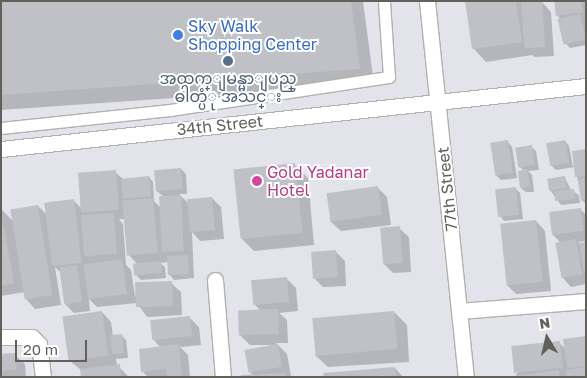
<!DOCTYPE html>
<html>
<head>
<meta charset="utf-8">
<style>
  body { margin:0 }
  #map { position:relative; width:587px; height:378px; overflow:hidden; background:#e3e3ec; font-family:"Golos Text","Noto Sans Myanmar",sans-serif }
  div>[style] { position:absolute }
  .shadow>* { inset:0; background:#0003 }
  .building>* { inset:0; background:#c0c1c7; transform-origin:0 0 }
  .roads { filter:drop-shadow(1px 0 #b2b1ac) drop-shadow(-1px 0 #b2b1ac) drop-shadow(0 1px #b2b1ac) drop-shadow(0 -1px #b2b1ac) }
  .lane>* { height:11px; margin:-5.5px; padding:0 5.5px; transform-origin:5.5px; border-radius:5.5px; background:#fff }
  .street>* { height:15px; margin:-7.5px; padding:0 7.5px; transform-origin:7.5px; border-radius:7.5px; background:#fff }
  .secondary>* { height:15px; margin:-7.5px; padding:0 7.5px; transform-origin:7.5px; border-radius:7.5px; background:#fff }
  .dots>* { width:14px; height:14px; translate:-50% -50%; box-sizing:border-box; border:2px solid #fff; border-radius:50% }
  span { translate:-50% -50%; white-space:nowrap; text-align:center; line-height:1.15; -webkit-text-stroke:4px #fff; paint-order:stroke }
  .shop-label { font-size:16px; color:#366cbe }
  .left { translate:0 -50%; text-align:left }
  .service-label { font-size:16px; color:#4e5e75 }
  .street-label { font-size:16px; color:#62605b }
  .hotel-label { font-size:16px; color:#b23c85 }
  .frame { position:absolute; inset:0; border:2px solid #62605b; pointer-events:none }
  .north { position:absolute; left:522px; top:313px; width:50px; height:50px; -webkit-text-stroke:4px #fff; paint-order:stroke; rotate:351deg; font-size:14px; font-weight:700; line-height:20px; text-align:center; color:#62605b }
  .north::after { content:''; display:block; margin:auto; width:18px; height:22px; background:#62605b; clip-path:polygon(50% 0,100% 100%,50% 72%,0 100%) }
  .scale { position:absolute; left:15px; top:340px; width:72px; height:22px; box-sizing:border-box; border:2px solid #62605b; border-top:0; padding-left:6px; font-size:15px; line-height:18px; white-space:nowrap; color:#62605b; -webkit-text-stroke:4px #fff; paint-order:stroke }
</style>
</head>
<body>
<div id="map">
  <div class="shadow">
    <div style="clip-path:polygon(1px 1px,363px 1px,374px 84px,1px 110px)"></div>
    <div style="clip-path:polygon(467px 1px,542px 2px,551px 12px,554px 56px,535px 57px,532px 55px,486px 62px,474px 49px)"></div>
    <div style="clip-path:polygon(555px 1px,586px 1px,586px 45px,570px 48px,565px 43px)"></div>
    <div style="clip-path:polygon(565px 141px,569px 146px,573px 167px,586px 150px,586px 204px,582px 200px,575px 167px,556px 170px,551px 165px)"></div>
    <div style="clip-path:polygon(508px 142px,512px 147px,517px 178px,501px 180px,496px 175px)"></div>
    <div style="clip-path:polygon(531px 147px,536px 151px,539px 170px,528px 171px,532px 175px,534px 192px,526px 192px,521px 188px,524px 171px,520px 167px)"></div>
    <div style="clip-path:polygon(295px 165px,308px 178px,314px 245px,254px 251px,241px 238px)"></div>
    <div style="clip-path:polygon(181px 169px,186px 174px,187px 194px,179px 194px,189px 204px,212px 198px,221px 207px,224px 239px,200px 241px,192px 232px,194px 278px,174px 280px,170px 275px,168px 262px,160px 263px,165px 267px,166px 278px,141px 280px,136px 275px,138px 265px,129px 255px,125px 219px,119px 219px,123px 224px,126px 265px,131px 270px,135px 296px,171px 283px,181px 292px,182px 315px,147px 317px,137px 303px,97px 307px,89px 299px,90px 311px,74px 313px,65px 304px,61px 273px,55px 267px,61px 305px,35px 309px,26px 299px,25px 292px,1px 296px,1px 209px,13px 221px,38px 206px,47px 215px,73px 200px,81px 208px,115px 172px,123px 179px,149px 177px,153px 182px,154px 201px,160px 207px,164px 197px,157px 191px)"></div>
    <div style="clip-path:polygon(565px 178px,571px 190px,579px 195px,580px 203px,561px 205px,550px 190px)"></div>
    <div style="clip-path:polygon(378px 188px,387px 197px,391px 225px,341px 231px,331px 222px,328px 194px)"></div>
    <div style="clip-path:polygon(515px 188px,520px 193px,523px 219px,504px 221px,500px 216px)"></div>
    <div style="clip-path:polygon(580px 209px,586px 215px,586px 241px,577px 242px,586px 244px,586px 284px,571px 287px,562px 277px,561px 243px,553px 235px)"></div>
    <div style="clip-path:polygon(536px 221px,545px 231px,551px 291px,516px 294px,507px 285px)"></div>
    <div style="clip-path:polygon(399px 228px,409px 237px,411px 272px,393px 273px,384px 264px)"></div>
    <div style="clip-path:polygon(336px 252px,345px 261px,346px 286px,323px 287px,314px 278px)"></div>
    <div style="clip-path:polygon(287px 279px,296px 288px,298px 311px,279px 313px,287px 320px,288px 343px,276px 343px,287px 354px,291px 376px,243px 377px,253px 375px,249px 371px,276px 345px,250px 345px,240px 335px,262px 312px,255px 305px)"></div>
    <div style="clip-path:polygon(102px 312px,111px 322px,113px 336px,121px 335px,126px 340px,128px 358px,116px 359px,117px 365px,129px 377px,82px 377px,81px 370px,70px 361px)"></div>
    <div style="clip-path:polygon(394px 312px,407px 325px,409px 362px,328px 367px,315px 355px)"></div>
    <div style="clip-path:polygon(190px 318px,199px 327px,201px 345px,180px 347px,188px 355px,190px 377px,148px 377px,142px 371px,161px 348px,153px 339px)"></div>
    <div style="clip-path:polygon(586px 338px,586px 377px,517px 377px,516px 374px,559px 343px,566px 349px)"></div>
    <div style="clip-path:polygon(15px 355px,25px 364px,26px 377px,1px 377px,1px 356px)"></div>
    <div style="clip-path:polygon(395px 368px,403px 377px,325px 377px)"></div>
  </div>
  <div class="building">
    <div style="clip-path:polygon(1px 1px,351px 1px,360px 69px,1px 95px)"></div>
    <div style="clip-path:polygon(465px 1px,516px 1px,522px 42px,472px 49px)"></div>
    <div style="left:542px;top:1px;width:46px;height:21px;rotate:86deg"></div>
    <div style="clip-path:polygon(554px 1px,581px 1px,583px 12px,556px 16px)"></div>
    <div style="left:580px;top:14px;width:26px;height:23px;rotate:77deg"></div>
    <div style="left:508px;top:140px;width:33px;height:18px;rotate:81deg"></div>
    <div style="left:565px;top:140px;width:23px;height:19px;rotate:80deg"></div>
    <div style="left:532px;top:145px;width:20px;height:17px;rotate:81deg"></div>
    <div style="clip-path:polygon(586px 149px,586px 176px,575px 177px,572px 151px)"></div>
    <div style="left:295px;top:163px;width:70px;height:62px;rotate:84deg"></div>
    <div style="left:181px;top:168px;width:21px;height:27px;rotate:85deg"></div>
    <div style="clip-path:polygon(527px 169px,530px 187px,520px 188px,518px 171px)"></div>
    <div style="left:116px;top:170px;width:40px;height:38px;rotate:86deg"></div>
    <div style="left:149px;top:176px;width:20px;height:28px;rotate:84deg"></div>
    <div style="left:565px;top:176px;width:12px;height:18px;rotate:81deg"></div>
    <div style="clip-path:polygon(586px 178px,586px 200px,581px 201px,578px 180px)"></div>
    <div style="left:378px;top:186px;width:29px;height:52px;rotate:82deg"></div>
    <div style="left:516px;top:187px;width:28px;height:21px;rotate:84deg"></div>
    <div style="left:574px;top:189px;width:10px;height:20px;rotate:84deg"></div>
    <div style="left:181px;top:195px;width:56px;height:22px;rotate:87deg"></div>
    <div style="left:212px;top:197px;width:33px;height:25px;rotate:85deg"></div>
    <div style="left:153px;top:198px;width:55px;height:31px;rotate:85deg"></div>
    <div style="left:74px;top:199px;width:64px;height:30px;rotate:83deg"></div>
    <div style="left:38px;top:205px;width:91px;height:28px;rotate:81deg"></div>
    <div style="left:581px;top:208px;width:23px;height:32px;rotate:83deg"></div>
    <div style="clip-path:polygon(1px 212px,14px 283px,1px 286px)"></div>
    <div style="left:114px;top:213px;width:41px;height:33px;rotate:86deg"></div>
    <div style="left:536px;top:220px;width:62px;height:36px;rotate:84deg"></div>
    <div style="left:400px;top:226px;width:37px;height:20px;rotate:85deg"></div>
    <div style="left:576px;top:239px;width:36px;height:21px;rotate:80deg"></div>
    <div style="clip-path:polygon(586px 242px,586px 273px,584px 273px,579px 243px)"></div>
    <div style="left:336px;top:250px;width:27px;height:25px;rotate:86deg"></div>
    <div style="left:188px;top:255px;width:19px;height:21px;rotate:87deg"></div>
    <div style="left:122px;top:259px;width:35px;height:39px;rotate:82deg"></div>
    <div style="left:161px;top:261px;width:12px;height:28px;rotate:85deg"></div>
    <div style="left:77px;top:265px;width:37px;height:18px;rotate:82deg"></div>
    <div style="left:287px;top:277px;width:25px;height:36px;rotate:85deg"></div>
    <div style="left:172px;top:281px;width:25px;height:37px;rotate:88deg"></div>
    <div style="left:278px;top:309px;width:25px;height:40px;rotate:88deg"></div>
    <div style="left:102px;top:311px;width:45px;height:40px;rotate:82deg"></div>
    <div style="left:394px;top:311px;width:38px;height:82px;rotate:85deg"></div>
    <div style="left:190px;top:316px;width:20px;height:40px;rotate:84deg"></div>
    <div style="left:122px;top:334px;width:19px;height:12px;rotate:84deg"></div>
    <div style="clip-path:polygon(586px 336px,586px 366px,567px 368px,563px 339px)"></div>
    <div style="left:560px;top:341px;width:27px;height:49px;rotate:84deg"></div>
    <div style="clip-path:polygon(179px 344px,182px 376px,167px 377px,166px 369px,141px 372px,139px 349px)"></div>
    <div style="left:278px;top:344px;width:23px;height:34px;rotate:80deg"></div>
    <div style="left:16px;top:353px;width:17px;height:15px;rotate:87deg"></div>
    <div style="clip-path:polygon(120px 364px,121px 377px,81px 377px,80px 369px)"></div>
    <div style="clip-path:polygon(395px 367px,396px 377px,324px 377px,323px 373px)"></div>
    <div style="clip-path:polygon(586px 367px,586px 377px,567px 377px,566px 370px)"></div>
    <div style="clip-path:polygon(559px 370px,560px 377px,514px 377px,514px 376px)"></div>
    <div style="clip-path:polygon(285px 373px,286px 377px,241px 377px,241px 375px)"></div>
  </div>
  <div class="roads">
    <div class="lane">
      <div style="left:1px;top:128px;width:170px;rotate:-6.1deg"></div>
      <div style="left:170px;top:110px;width:221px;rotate:-8.6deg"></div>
      <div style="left:389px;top:77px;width:76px;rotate:-93.8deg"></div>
    </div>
    <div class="street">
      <div style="left:1px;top:149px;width:588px;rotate:-6.15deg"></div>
      <div style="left:215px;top:280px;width:97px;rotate:85.3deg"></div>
      <div style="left:460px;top:311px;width:126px;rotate:-4.5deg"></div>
      <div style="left:1px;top:337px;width:31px"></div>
      <div style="left:32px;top:337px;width:10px;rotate:45deg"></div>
      <div style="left:39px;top:344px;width:33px;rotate:83deg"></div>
    </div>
    <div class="secondary">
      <div style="left:427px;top:1px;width:378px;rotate:84.1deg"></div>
    </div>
  </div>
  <div class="dots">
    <div style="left:178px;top:35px;background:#3f7fe0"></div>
    <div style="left:228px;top:61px;background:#5c6f8a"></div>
    <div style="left:257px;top:181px;background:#d1479c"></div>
  </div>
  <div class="shop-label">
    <span class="left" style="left:188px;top:35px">Sky Walk<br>Shopping Center</span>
  </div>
  <div class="service-label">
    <span style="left:228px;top:87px">အထက္ျမန္မာျပည္<br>ဓါတ္ပံု အသင္း</span>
  </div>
  <div class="street-label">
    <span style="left:220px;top:125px;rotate:-6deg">34th Street</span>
    <span style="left:447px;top:189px;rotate:-96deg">77th Street</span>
  </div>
  <div class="hotel-label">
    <span class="left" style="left:267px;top:181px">Gold Yadanar<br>Hotel</span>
  </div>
  <div class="frame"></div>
  <div class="north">N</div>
  <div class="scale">20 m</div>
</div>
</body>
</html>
